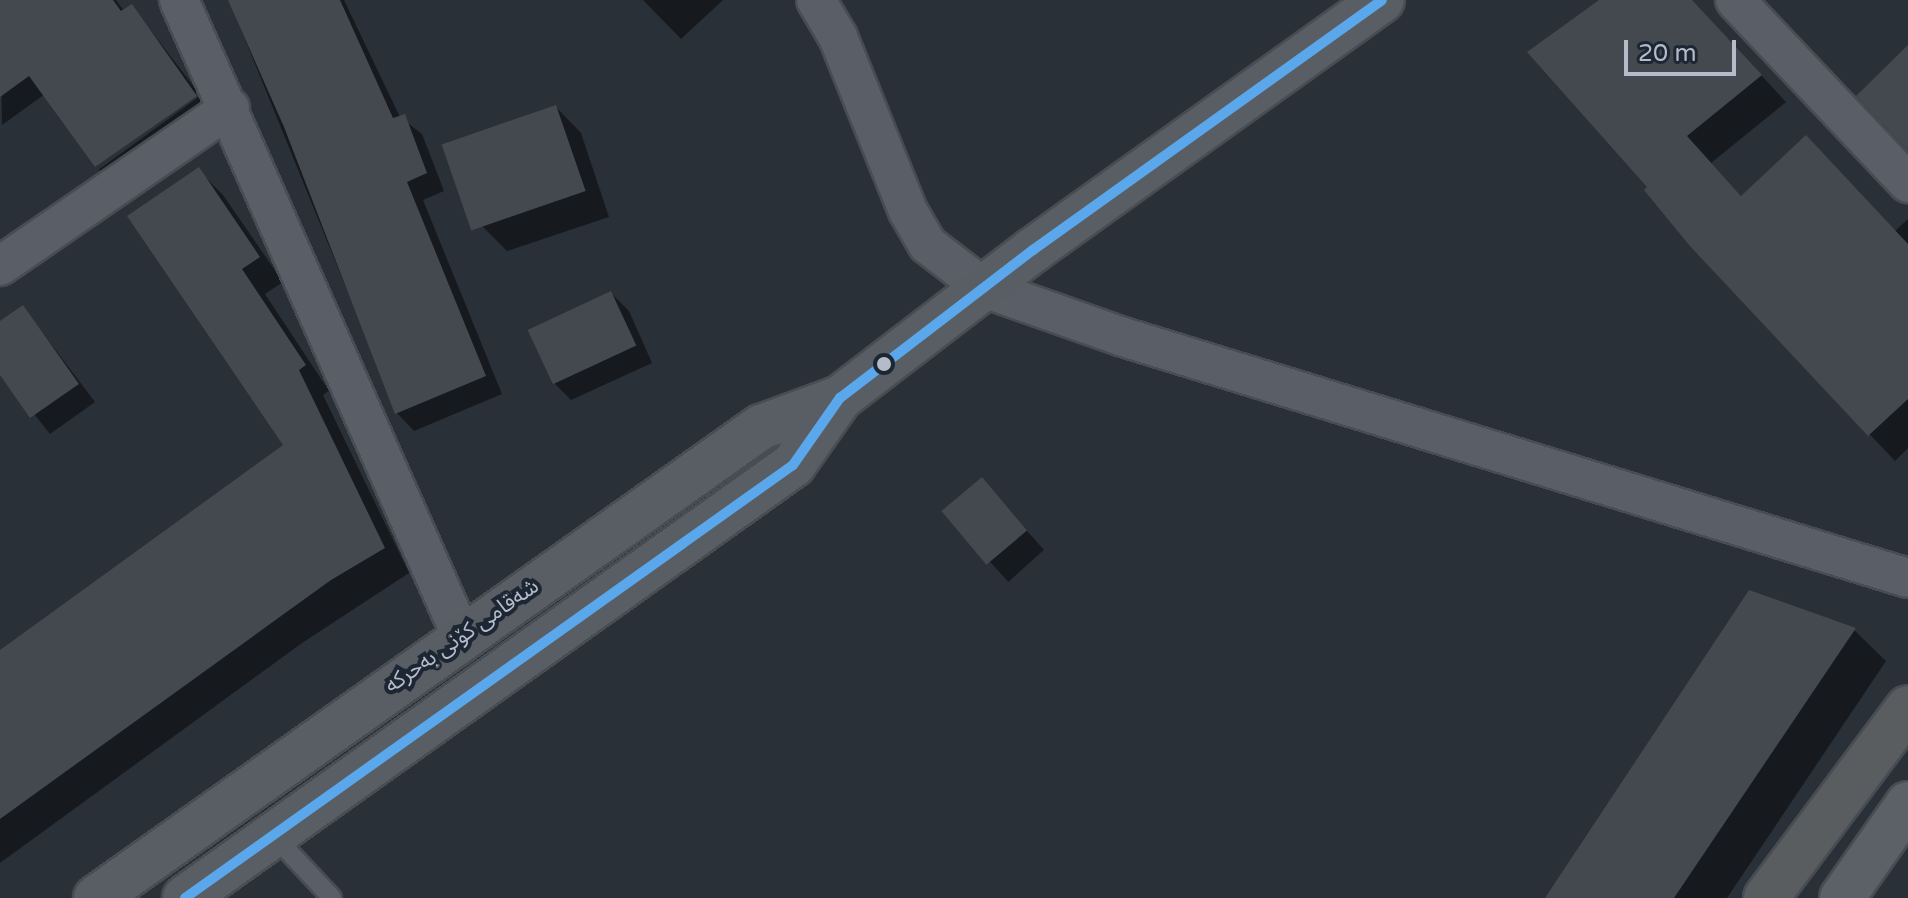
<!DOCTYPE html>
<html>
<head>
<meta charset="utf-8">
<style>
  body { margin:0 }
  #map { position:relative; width:1908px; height:898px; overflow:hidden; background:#2a3038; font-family:"Varela Round","Noto Sans Arabic",sans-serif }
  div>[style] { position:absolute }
  .shadow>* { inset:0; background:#0007; transform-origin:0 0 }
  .building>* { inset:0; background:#444950; transform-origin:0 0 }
  .roads { filter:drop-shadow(2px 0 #484c53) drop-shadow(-2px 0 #484c53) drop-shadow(0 2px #484c53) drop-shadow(0 -2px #484c53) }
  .lane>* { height:18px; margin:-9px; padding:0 9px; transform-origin:9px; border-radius:9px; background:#5a5e66 }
  .street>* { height:38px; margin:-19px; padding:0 19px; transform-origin:19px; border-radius:19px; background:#5a5e66 }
  .secondary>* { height:44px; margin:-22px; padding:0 22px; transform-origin:22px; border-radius:22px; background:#595d64 }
  .primary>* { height:44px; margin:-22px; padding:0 22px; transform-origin:22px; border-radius:22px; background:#5c6168 }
  .highway>* { height:44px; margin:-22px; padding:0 22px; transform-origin:22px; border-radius:22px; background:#5a5d60 }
  .bus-1>* { height:10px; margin:-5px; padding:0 5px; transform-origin:5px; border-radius:5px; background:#5aa8eb }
  .dots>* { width:22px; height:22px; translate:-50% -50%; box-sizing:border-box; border:4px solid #1d2633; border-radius:50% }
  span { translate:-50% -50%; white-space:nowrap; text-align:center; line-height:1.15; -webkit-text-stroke:8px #1d2633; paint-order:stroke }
  .street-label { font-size:22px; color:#b4bcc9 }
  .scale { position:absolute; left:1624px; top:40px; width:112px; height:36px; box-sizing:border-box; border:4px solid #b4bcc9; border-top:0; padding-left:10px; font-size:24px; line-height:28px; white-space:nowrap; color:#b4bcc9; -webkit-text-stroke:6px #1d2633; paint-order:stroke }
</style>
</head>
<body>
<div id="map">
  <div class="shadow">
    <div style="clip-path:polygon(0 0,116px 0,124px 11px,132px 6px,198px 92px,96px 166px,45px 94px,2px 125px)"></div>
    <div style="clip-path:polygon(229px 0,344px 0,400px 117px,422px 134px,444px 191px,423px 200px,502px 394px,414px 431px,397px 413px)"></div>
    <div style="clip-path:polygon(643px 0,723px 0,681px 39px)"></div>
    <div style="clip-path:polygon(1603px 0,1691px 0,1786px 102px,1711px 163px,1743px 198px,1895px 231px,1908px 219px,1908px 448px,1895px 461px,1690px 244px,1650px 187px)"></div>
    <div style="left:200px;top:96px;width:22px;height:125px;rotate:54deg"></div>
    <div style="clip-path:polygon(556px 107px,581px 133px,609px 217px,507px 251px,481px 225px)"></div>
    <div style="clip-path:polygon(198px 170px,223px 195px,283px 282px,265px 294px,329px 391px,323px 395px,409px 573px,302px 643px,0 863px,0 653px,286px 446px)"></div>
    <div style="clip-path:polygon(611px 293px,629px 311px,652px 363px,571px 400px,553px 382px)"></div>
    <div style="clip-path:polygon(23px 307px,95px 402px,50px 434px,0 371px,0 324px)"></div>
    <div style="left:981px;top:480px;width:94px;height:48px;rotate:48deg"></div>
    <div style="clip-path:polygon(1854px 630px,1886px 661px,1727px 898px,1547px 898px)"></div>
  </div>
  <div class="building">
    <div style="clip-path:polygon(0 0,113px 0,121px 11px,132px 4px,197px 96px,95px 167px,29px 76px,0 97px)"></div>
    <div style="clip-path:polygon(228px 0,340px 0,393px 118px,405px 114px,427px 173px,407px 182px,486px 376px,395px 414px,284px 127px)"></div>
    <div style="clip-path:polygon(1599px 0,1692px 0,1762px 75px,1687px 136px,1741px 196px,1806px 135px,1908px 244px,1908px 399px,1868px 436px,1689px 245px,1644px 190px,1647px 187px,1527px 52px)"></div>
    <div style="clip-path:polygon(1908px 45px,1908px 151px,1856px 96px)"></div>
    <div style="left:556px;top:105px;width:91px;height:121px;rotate:71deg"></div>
    <div style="clip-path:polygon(199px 167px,260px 257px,242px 269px,306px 365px,299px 370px,385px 548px,331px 580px,0 819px,0 650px,283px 445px,127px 216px)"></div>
    <div style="left:611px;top:291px;width:60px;height:92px;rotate:65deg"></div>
    <div style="clip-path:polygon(23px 305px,79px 384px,30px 418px,0 375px,0 321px)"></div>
    <div style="left:982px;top:477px;width:70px;height:53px;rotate:50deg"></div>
    <div style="clip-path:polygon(1749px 590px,1856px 628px,1674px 898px,1545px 898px)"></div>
  </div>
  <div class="roads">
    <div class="lane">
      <div style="left:274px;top:836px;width:85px;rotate:46.9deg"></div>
    </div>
    <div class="street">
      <div style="left:179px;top:0;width:695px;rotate:66.05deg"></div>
      <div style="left:816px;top:0;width:43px;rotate:59.3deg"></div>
      <div style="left:838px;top:37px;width:188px;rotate:68.1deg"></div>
      <div style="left:908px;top:211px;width:39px;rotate:60deg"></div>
      <div style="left:928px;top:245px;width:71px;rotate:37.5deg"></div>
      <div style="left:984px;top:288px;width:147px;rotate:19.4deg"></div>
      <div style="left:1123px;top:337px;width:821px;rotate:17.07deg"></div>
      <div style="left:1735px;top:0;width:252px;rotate:46.6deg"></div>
      <div style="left:0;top:266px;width:279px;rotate:-34.5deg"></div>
    </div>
    <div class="secondary">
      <div style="left:96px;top:898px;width:815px;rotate:-35.31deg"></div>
      <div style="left:761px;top:427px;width:84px;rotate:-20.2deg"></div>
      <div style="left:185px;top:898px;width:746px;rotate:-35.46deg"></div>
      <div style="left:793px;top:465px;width:82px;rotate:-55deg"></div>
      <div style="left:840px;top:398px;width:243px;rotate:-37.5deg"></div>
      <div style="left:1033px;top:250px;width:429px;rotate:-35.6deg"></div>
    </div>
    <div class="primary">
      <div style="left:1842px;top:898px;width:115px;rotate:-54.9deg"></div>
    </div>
    <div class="highway">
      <div style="left:1766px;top:898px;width:237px;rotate:-53.2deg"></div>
    </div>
  </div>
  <div class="bus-1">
    <div style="left:185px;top:898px;width:746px;rotate:-35.46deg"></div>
    <div style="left:793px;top:465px;width:82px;rotate:-55deg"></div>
    <div style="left:840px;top:398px;width:243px;rotate:-37.5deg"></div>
    <div style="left:1033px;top:250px;width:429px;rotate:-35.6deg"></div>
  </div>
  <div class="dots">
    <div style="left:884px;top:364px;background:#b4bcc9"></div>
  </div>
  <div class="street-label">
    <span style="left:462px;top:636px;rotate:-35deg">شەقامی کۆنی بەحرکە</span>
  </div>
  <div class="scale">20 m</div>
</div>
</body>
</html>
